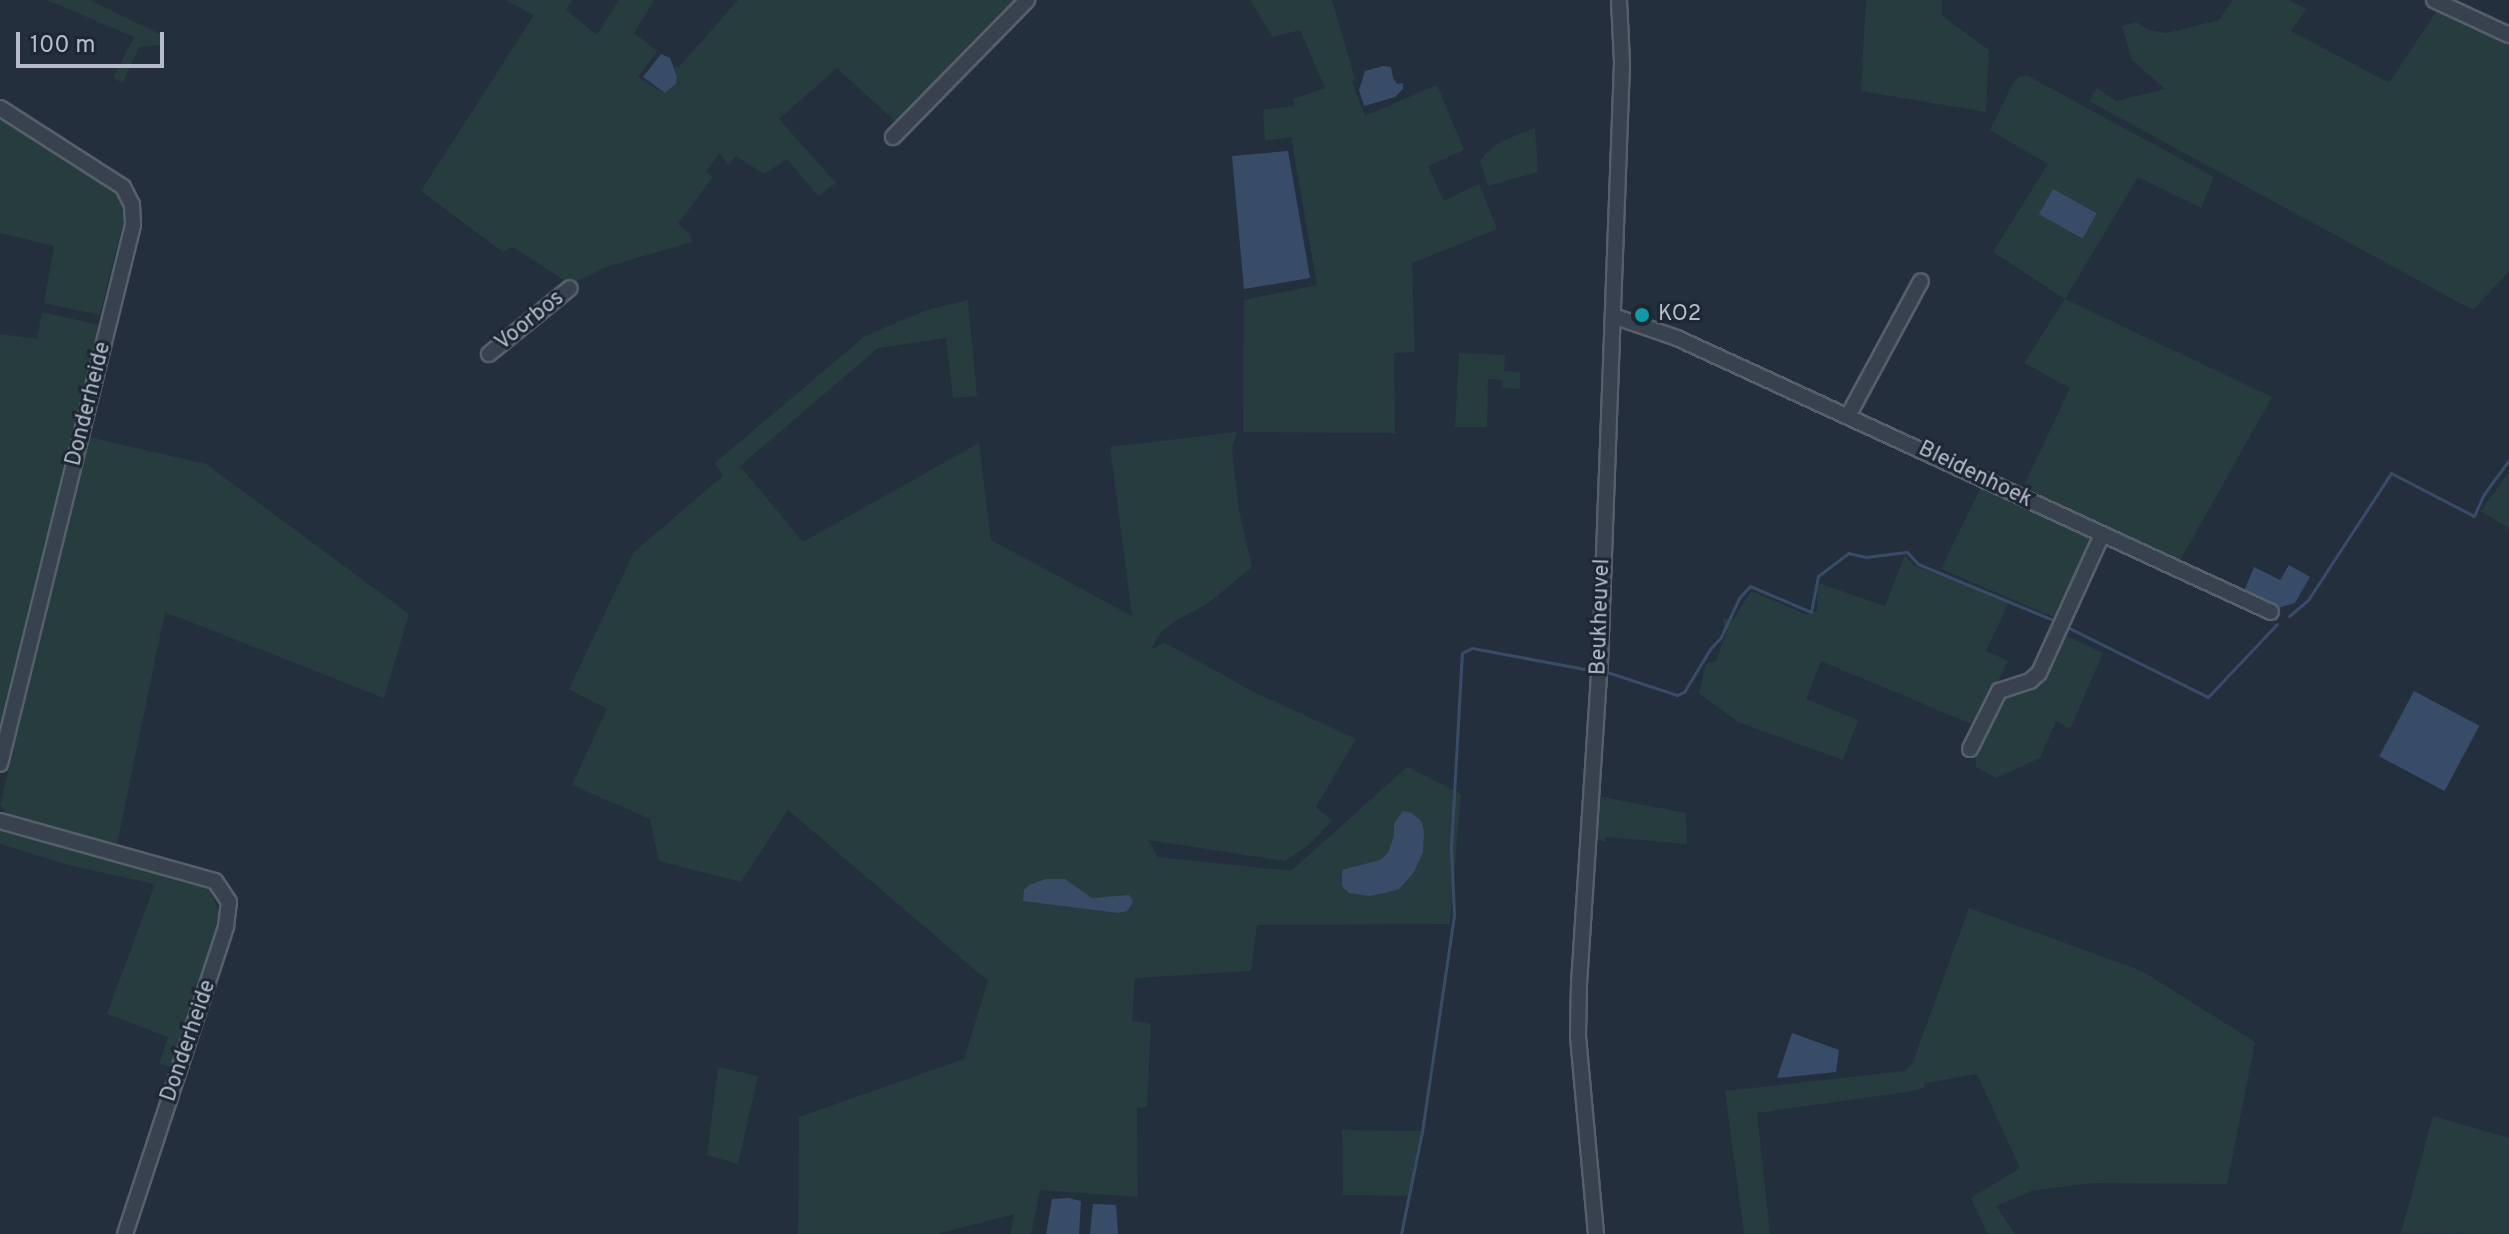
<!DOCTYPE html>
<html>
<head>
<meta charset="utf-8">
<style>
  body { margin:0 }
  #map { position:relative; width:2509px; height:1234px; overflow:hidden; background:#242f3e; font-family:Overpass,sans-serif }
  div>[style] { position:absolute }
  .green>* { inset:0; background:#263c3f }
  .water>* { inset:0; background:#394c67; transform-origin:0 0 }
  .stream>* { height:3px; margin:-1.5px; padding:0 1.5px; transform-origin:1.5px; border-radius:1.5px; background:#394c67 }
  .roads { filter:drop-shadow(2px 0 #565f6c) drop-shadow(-2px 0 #565f6c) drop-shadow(0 2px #565f6c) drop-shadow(0 -2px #565f6c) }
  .minor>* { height:14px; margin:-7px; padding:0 7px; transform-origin:7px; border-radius:7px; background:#38414e }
  .dots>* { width:22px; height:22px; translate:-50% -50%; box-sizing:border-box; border:4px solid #1d2633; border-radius:50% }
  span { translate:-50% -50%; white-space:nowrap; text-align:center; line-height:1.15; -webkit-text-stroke:6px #1d2633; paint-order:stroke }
  .poi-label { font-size:22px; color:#b4bcc9 }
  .left { translate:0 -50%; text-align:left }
  .street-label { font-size:22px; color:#b4bcc9 }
  .scale { position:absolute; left:16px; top:32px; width:148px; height:36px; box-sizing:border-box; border:4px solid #b4bcc9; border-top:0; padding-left:10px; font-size:24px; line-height:28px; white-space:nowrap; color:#b4bcc9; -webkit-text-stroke:6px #1d2633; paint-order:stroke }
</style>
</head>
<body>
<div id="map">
  <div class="green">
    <div style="clip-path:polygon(47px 0,89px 0,164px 36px,160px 45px,139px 47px,123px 83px,113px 78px,134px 37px)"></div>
    <div style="clip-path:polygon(505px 0,572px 0,566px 10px,597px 35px,619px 0,654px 0,634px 33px,657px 51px,638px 77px,662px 92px,676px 84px,674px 66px,679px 67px,738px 0,1018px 0,896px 122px,837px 68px,779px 119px,836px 183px,818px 196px,787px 159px,764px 174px,736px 156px,728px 165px,720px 153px,706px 171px,713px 177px,678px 224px,690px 234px,692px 242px,609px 266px,570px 284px,513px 247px,503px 252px,421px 191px,534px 15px)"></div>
    <div style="clip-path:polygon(1250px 0,1332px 0,1355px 79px,1352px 82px,1365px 116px,1437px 85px,1464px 150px,1428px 166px,1444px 201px,1479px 184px,1497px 229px,1412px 263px,1415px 352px,1394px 353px,1395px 433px,1243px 432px,1244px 300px,1317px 285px,1291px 137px,1265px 141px,1263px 110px,1294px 106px,1293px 99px,1325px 88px,1300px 30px,1273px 37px)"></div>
    <div style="clip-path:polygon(1866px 0,1942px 0,1942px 16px,1989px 50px,1986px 112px,1861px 91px)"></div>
    <div style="clip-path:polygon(2233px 0,2289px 0,2306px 9px,2291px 31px,2389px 83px,2438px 9px,2509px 46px,2509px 271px,2473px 310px,2089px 101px,2097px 88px,2116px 101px,2165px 89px,2132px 60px,2122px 26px,2136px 22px,2148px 30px,2167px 33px,2219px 20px)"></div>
    <div style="clip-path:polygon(2028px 76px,2214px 177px,2201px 208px,2138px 177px,2065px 299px,2272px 397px,2178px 564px,2021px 492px,2070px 388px,2024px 363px,2065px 299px,1993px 252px,2048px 164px,1990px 130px,2013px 83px,2019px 77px)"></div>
    <div style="clip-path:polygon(0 116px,112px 189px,121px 201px,125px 215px,100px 315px,44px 303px,54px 246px,0 233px)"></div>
    <div style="clip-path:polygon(1535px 128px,1538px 172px,1488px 186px,1480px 162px,1484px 155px,1500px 142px)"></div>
    <div style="clip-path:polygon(968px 300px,977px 396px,953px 398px,946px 338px,878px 348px,740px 466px,803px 542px,979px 443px,991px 540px,1132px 616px,1110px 447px,1237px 432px,1232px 448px,1239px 511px,1252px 567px,1207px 604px,1175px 621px,1161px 632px,1151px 649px,1165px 643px,1254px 692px,1356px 739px,1316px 807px,1332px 821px,1310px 844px,1285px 861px,1148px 840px,1158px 857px,1291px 871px,1407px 767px,1461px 794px,1450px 924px,1257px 925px,1251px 971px,1135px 978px,1132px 1021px,1151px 1024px,1147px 1107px,1137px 1108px,1138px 1197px,1040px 1190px,1031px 1234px,1010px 1234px,1014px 1214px,937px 1234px,798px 1234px,799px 1117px,964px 1059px,988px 981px,788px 810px,741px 882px,659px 861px,650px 819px,572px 785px,607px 709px,569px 689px,634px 552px,723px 476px,715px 463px,865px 336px,927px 310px)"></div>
    <div style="clip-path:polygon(42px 312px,99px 325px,0 730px,0 334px,37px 339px)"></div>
    <div style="clip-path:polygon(1459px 353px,1505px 355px,1504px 371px,1520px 372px,1520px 389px,1502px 388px,1502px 380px,1488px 379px,1487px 427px,1455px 427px)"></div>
    <div style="clip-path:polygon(88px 437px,206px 464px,409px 614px,384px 698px,165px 612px,117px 844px,12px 818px,0 805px)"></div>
    <div style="clip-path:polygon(2509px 472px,2509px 529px,2481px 511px)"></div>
    <div style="clip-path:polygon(1984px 481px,2092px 536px,2094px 545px,2060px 620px,1941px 569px)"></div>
    <div style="clip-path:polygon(1905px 555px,1914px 566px,2010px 600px,1986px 651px,2008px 661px,1976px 726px,1821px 661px,1806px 699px,1858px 720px,1843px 760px,1738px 722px,1699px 693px,1706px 664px,1716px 661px,1728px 629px,1724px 626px,1723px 618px,1733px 620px,1751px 591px,1807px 615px,1817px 611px,1818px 583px,1885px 606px)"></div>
    <div style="clip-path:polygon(2064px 635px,2103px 653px,2070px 729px,2056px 721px,2040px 758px,1996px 778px,1976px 767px,1976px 750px,2004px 694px,2037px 684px,2050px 671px)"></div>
    <div style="clip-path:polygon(1598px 796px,1686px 813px,1687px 844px,1605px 837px,1605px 842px,1595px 838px)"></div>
    <div style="clip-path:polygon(0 831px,200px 883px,210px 891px,221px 915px,173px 1068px,159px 1064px,168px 1037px,107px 1014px,155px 884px,68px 865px,0 844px)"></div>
    <div style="clip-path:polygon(1969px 908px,2142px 971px,2255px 1042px,2227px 1184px,2093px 1183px,2031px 1191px,1996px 1206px,2015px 1234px,1988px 1234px,1971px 1198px,2020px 1168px,1977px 1074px,1925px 1083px,1923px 1088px,1907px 1092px,1757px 1113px,1770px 1234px,1744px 1234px,1725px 1091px,1905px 1071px,1913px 1062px)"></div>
    <div style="clip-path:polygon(718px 1067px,758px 1076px,738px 1164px,707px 1155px)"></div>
    <div style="clip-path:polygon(2433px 1116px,2509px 1138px,2509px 1234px,2401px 1233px)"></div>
    <div style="clip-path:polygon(1342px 1130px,1422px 1131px,1410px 1196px,1343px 1195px)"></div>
  </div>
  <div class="water">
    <div style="clip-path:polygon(661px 54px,670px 58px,677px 77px,676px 84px,665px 93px,643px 77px)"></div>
    <div style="clip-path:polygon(1383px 66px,1391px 67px,1393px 78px,1397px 84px,1403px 83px,1403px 89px,1395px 97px,1364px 106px,1359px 90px,1365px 71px)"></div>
    <div style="clip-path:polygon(1288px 151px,1310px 278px,1244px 289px,1232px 156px)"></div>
    <div style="left:2053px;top:189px;width:50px;height:29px;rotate:29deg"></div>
    <div style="clip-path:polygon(2289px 565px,2310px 577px,2295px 603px,2278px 608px,2244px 591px,2254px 567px,2280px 580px)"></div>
    <div style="left:2414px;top:691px;width:74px;height:74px;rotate:28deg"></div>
    <div style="clip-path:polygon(1403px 811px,1412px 813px,1421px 821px,1424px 831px,1423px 852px,1414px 872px,1399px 889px,1389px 892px,1369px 896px,1349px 893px,1342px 886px,1342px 870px,1380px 860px,1388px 853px,1394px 836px,1394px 824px)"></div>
    <div style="clip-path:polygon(1065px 879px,1092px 898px,1129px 895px,1133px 902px,1127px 911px,1118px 913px,1023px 901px,1024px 890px,1029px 885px,1046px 879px)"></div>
    <div style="clip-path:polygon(1792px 1033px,1839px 1050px,1836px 1072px,1777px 1078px)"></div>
    <div style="clip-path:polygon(1069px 1198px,1081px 1201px,1079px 1234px,1046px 1234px,1052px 1199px)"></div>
    <div style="clip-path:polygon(1093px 1204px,1116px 1205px,1118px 1234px,1090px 1234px)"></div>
  </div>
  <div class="stream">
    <div style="left:2289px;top:616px;width:25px;rotate:-40deg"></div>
    <div style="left:2308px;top:600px;width:152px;rotate:-56.8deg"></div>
    <div style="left:2391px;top:473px;width:93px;rotate:27.4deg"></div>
    <div style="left:2474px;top:516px;width:24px;rotate:-66deg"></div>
    <div style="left:2484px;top:494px;width:42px;rotate:-53.7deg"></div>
    <div style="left:2067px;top:627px;width:157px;rotate:26.4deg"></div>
    <div style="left:2208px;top:697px;width:100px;rotate:-46.6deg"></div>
    <div style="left:1607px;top:672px;width:74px;rotate:18.2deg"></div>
    <div style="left:1677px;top:695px;width:8px;rotate:-23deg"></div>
    <div style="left:1684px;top:692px;width:50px;rotate:-58.8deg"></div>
    <div style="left:1710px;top:649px;width:16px;rotate:-47deg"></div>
    <div style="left:1721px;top:637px;width:43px;rotate:-65.2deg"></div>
    <div style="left:1739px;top:598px;width:16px;rotate:-47deg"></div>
    <div style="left:1750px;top:586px;width:66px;rotate:23.1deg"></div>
    <div style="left:1811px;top:612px;width:37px;rotate:-79deg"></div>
    <div style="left:1818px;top:576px;width:38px;rotate:-37deg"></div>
    <div style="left:1848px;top:553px;width:18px;rotate:13deg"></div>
    <div style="left:1866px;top:557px;width:41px;rotate:-7deg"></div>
    <div style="left:1907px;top:552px;width:16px;rotate:47deg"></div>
    <div style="left:1918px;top:564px;width:152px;rotate:22.5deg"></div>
    <div style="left:1401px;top:1234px;width:104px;rotate:-78.4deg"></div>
    <div style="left:1422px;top:1132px;width:220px;rotate:-81.6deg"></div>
    <div style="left:1454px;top:914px;width:66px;rotate:-92.6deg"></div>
    <div style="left:1451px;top:848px;width:195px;rotate:-86.8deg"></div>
    <div style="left:1462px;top:653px;width:11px;rotate:-27deg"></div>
    <div style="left:1472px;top:648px;width:120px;rotate:10.6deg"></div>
  </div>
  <div class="roads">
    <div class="minor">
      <div style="left:2434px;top:0;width:83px;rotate:25deg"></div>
      <div style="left:0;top:108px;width:146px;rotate:32.7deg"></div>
      <div style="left:123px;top:187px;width:20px;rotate:63deg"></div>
      <div style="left:132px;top:205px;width:20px;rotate:87deg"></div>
      <div style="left:133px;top:225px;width:555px;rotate:103.86deg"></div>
      <div style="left:893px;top:137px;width:192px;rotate:-45.6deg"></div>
      <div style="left:1613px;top:316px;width:68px;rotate:19deg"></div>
      <div style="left:1677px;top:338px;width:654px;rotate:24.76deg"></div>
      <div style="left:489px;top:354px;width:104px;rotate:-39.2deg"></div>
      <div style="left:1848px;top:416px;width:153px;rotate:-61.6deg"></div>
      <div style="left:1970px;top:749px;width:65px;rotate:-63.4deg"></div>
      <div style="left:1999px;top:691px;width:33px;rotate:-18deg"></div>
      <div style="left:2030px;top:681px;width:12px;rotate:-42deg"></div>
      <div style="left:2039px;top:673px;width:149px;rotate:-65.5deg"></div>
      <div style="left:0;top:821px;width:223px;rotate:15.6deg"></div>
      <div style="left:215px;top:881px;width:25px;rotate:56deg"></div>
      <div style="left:229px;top:902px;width:25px;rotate:97deg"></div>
      <div style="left:226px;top:927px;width:323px;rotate:108.2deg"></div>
      <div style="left:1596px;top:1234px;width:199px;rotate:-95.2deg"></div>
      <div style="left:1578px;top:1036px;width:52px;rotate:-88.9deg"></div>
      <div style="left:1579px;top:984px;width:322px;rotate:-86.3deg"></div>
      <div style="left:1600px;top:663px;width:601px;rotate:-87.9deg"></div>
      <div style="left:1622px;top:62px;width:62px;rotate:-92.8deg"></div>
    </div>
  </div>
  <div class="dots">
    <div style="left:1642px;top:315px;background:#0f9aa8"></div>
  </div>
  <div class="poi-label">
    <span class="left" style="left:1658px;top:315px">KO2</span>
  </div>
  <div class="street-label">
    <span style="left:530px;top:321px;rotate:-39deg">Voorbos</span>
    <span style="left:89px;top:404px;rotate:-76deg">Donderheide</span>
    <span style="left:1975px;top:475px;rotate:26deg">Bleidenhoek</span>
    <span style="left:1601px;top:617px;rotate:-88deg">Beukheuvel</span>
    <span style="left:189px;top:1041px;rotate:-71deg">Donderheide</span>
  </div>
  <div class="scale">100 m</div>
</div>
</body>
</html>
